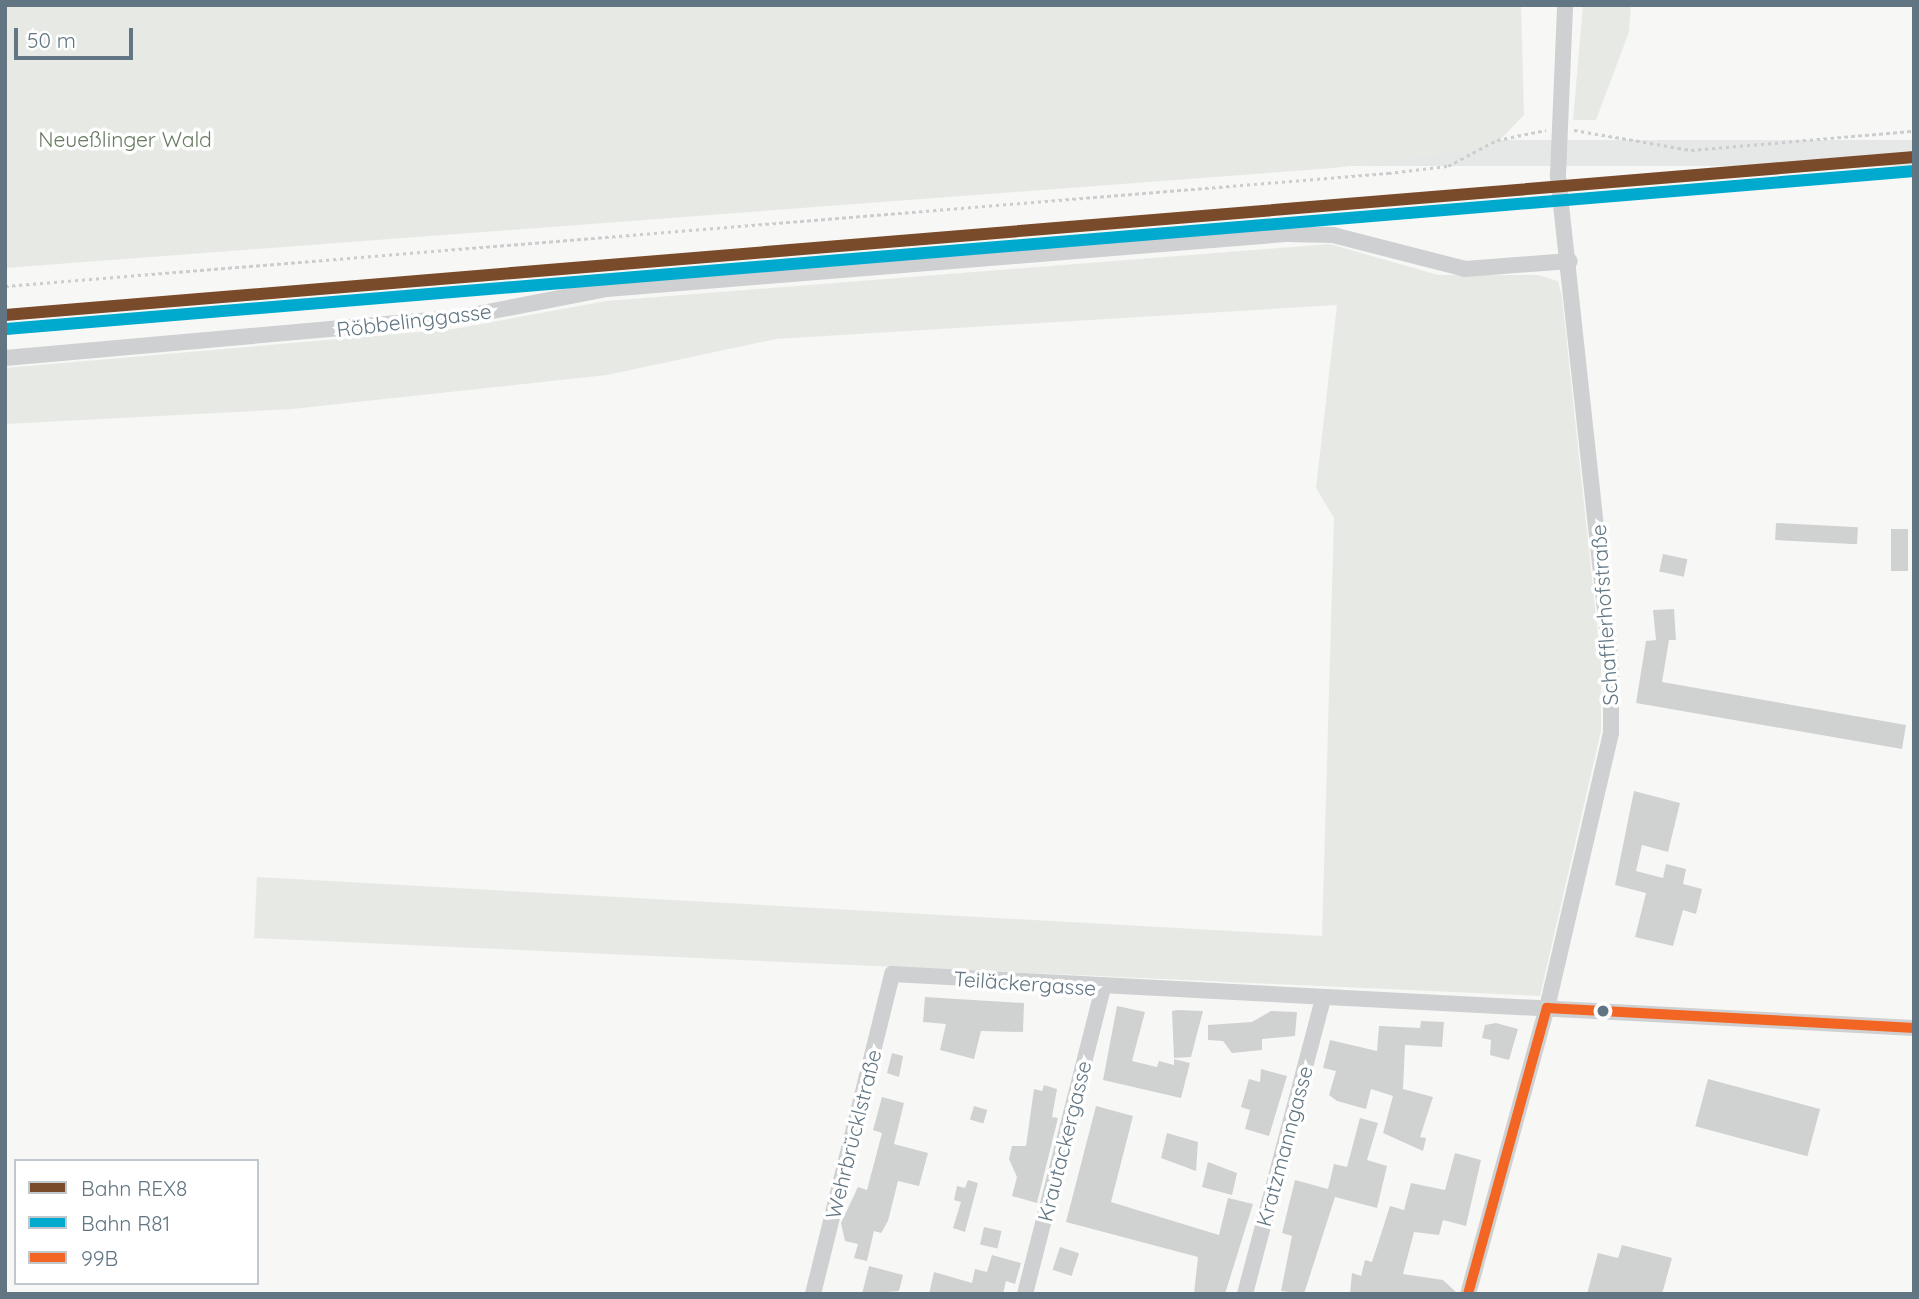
<!DOCTYPE html>
<html>
<head>
<meta charset="utf-8">
<style>
  body { margin:0 }
  #map { position:relative; width:1919px; height:1299px; overflow:hidden; background:#f7f7f6; font-family:Quicksand,sans-serif }
  div>[style] { position:absolute }
  .built>* { inset:0; background:#e6e8e7; transform-origin:0 0 }
  .green>* { inset:0; background:#e7eae4 }
  .building>* { inset:0; background:#d0d2d2; transform-origin:0 0 }
  .path>* { height:2.5px; margin-top:-1.25px; transform-origin:0; background:repeating-linear-gradient(90deg,#cccdce 0 3.5px,transparent 0 7px) }
  .minor>* { height:16px; margin:-8px; padding:0 8px; transform-origin:8px; border-radius:8px; background:#cfd0d1 }
  .bus-1>* { height:10px; margin:-5px; padding:0 5px; transform-origin:5px; border-radius:5px; background:#f26522 }
  .rail-1>* { height:12px; margin:-6px; padding:0 6px; transform-origin:6px; border-radius:6px; background:#7a4b2a }
  .rail-2>* { height:12px; margin:-6px; padding:0 6px; transform-origin:6px; border-radius:6px; background:#00a9ce }
  .dots>* { width:19px; height:19px; translate:-50% -50%; box-sizing:border-box; border:4px solid #fff; border-radius:50% }
  span { translate:-50% -50%; white-space:nowrap; text-align:center; line-height:1.15; -webkit-text-stroke:7px #fff; paint-order:stroke }
  .park-label { font-size:21px; color:#677a60 }
  .street-label { font-size:21px; color:#617682 }
  .frame { position:absolute; inset:0; border:7px solid #617682; pointer-events:none }
  .legend { position:absolute; left:14px; top:1159px; width:245px; height:126px; box-sizing:border-box; background:#fff; border:2px solid #c0c8cd; margin:0; padding:9px 12px; list-style:none; font-size:21px; color:#617682 }
  .legend li { display:flex; align-items:center; gap:14px; height:35px }
  .legend b { width:35px; border:2px solid #c0c8cd }
  .scale { position:absolute; left:14px; top:28px; width:119px; height:32px; box-sizing:border-box; border:4px solid #617682; border-top:0; padding-left:9px; font-size:21px; line-height:24px; white-space:nowrap; color:#617682; -webkit-text-stroke:5px #fff; paint-order:stroke }
</style>
</head>
<body>
<div id="map">
  <div class="built">
    <div style="left:1914px;top:140px;width:26px;height:1916px;rotate:90deg"></div>
  </div>
  <div class="green">
    <div style="clip-path:polygon(5px 5px,1521px 5px,1524px 115px,1493px 147px,1334px 168px,5px 268px)"></div>
    <div style="clip-path:polygon(1583px 5px,1631px 5px,1629px 32px,1596px 120px,1573px 120px)"></div>
    <div style="clip-path:polygon(1330px 244px,1438px 275px,1538px 275px,1558px 281px,1562px 297px,1601px 663px,1601px 731px,1540px 996px,254px 938px,257px 877px,1322px 936px,1334px 518px,1316px 488px,1337px 305px,776px 339px,607px 375px,292px 409px,5px 424px,5px 368px,454px 329px,606px 301px)"></div>
  </div>
  <div class="building">
    <div style="left:1776px;top:523px;width:82px;height:17px;rotate:3deg"></div>
    <div style="left:1891px;top:529px;width:17px;height:42px"></div>
    <div style="left:1663px;top:554px;width:25px;height:18px;rotate:12deg"></div>
    <div style="clip-path:polygon(1674px 609px,1676px 640px,1669px 640px,1662px 682px,1906px 725px,1902px 749px,1636px 703px,1646px 641px,1656px 640px,1653px 610px)"></div>
    <div style="clip-path:polygon(1634px 791px,1680px 803px,1668px 852px,1642px 845px,1636px 871px,1663px 878px,1666px 864px,1686px 869px,1683px 884px,1702px 889px,1696px 914px,1683px 910px,1673px 946px,1635px 937px,1646px 893px,1615px 885px)"></div>
    <div style="clip-path:polygon(925px 997px,1024px 1003px,1023px 1032px,981px 1031px,974px 1059px,940px 1050px,946px 1024px,923px 1022px)"></div>
    <div style="clip-path:polygon(1117px 1006px,1145px 1012px,1132px 1061px,1157px 1067px,1159px 1061px,1174px 1065px,1174px 1059px,1190px 1063px,1181px 1098px,1103px 1080px)"></div>
    <div style="clip-path:polygon(1177px 1010px,1203px 1011px,1191px 1057px,1174px 1058px,1172px 1011px)"></div>
    <div style="clip-path:polygon(1271px 1011px,1297px 1012px,1295px 1036px,1262px 1039px,1262px 1050px,1232px 1053px,1223px 1041px,1208px 1040px,1208px 1025px,1252px 1022px)"></div>
    <div style="clip-path:polygon(1421px 1021px,1444px 1022px,1442px 1047px,1405px 1045px,1403px 1089px,1433px 1097px,1420px 1137px,1426px 1138px,1423px 1151px,1383px 1133px,1393px 1096px,1371px 1089px,1366px 1109px,1337px 1101px,1329px 1095px,1336px 1071px,1323px 1068px,1330px 1040px,1377px 1051px,1379px 1026px,1420px 1028px)"></div>
    <div style="clip-path:polygon(1496px 1023px,1518px 1029px,1509px 1060px,1490px 1055px,1491px 1040px,1482px 1038px,1485px 1025px)"></div>
    <div style="clip-path:polygon(892px 1053px,903px 1056px,899px 1077px,887px 1073px)"></div>
    <div style="clip-path:polygon(1261px 1069px,1287px 1076px,1269px 1136px,1245px 1129px,1250px 1110px,1241px 1107px,1249px 1079px,1260px 1082px)"></div>
    <div style="left:1708px;top:1079px;width:116px;height:49px;rotate:15deg"></div>
    <div style="clip-path:polygon(1044px 1085px,1057px 1089px,1052px 1117px,1058px 1118px,1037px 1203px,1012px 1196px,1017px 1177px,1009px 1159px,1012px 1146px,1026px 1146px,1034px 1089px,1042px 1091px)"></div>
    <div style="clip-path:polygon(882px 1097px,904px 1103px,894px 1144px,928px 1153px,919px 1186px,898px 1181px,888px 1221px,881px 1233px,874px 1231px,867px 1261px,854px 1258px,858px 1244px,845px 1241px,841px 1223px,858px 1187px,867px 1190px,882px 1133px,873px 1130px)"></div>
    <div style="left:974px;top:1106px;width:14px;height:14px;rotate:17deg"></div>
    <div style="clip-path:polygon(1096px 1106px,1133px 1116px,1111px 1202px,1219px 1235px,1228px 1198px,1253px 1204px,1225px 1294px,1194px 1294px,1198px 1257px,1066px 1222px)"></div>
    <div style="clip-path:polygon(1360px 1118px,1378px 1123px,1367px 1160px,1387px 1166px,1377px 1208px,1335px 1197px,1304px 1294px,1281px 1291px,1292px 1236px,1282px 1233px,1295px 1180px,1328px 1189px,1334px 1164px,1347px 1167px)"></div>
    <div style="clip-path:polygon(1167px 1133px,1198px 1142px,1196px 1171px,1161px 1158px)"></div>
    <div style="clip-path:polygon(1455px 1153px,1481px 1160px,1466px 1226px,1443px 1220px,1439px 1235px,1414px 1232px,1403px 1274px,1443px 1280px,1458px 1294px,1350px 1294px,1352px 1273px,1361px 1276px,1365px 1260px,1372px 1262px,1390px 1206px,1404px 1210px,1411px 1183px,1445px 1190px)"></div>
    <div style="clip-path:polygon(1208px 1162px,1237px 1173px,1232px 1195px,1202px 1187px)"></div>
    <div style="clip-path:polygon(968px 1180px,978px 1183px,965px 1232px,953px 1228px,961px 1202px,954px 1200px,957px 1186px,965px 1188px)"></div>
    <div style="left:984px;top:1227px;width:18px;height:18px;rotate:13deg"></div>
    <div style="clip-path:polygon(1622px 1245px,1672px 1258px,1662px 1294px,1587px 1294px,1598px 1253px,1618px 1258px)"></div>
    <div style="left:1060px;top:1247px;width:20px;height:24px;rotate:18deg"></div>
    <div style="clip-path:polygon(992px 1255px,1021px 1263px,1015px 1284px,1006px 1281px,1003px 1294px,929px 1294px,934px 1272px,972px 1283px,975px 1269px,987px 1272px)"></div>
    <div style="clip-path:polygon(869px 1266px,903px 1275px,899px 1291px,862px 1294px)"></div>
  </div>
  <div class="path">
    <div style="left:1574px;top:130px;width:119px;rotate:9.7deg"></div>
    <div style="left:1691px;top:150px;width:224px;rotate:-4.9deg"></div>
    <div style="left:5px;top:286px;width:1388px;rotate:-4.67deg"></div>
    <div style="left:1388px;top:173px;width:60px;rotate:-6.7deg"></div>
    <div style="left:1448px;top:166px;width:55px;rotate:-28deg"></div>
    <div style="left:1497px;top:140px;width:50px;rotate:-11.5deg"></div>
  </div>
  <div class="minor">
    <div style="left:5px;top:358px;width:453px;rotate:-5.1deg"></div>
    <div style="left:456px;top:318px;width:154px;rotate:-10.9deg"></div>
    <div style="left:607px;top:289px;width:681px;rotate:-4.63deg"></div>
    <div style="left:1286px;top:234px;width:47px;rotate:1.2deg"></div>
    <div style="left:1333px;top:235px;width:136px;rotate:14.4deg"></div>
    <div style="left:1465px;top:269px;width:105px;rotate:-4.4deg"></div>
    <div style="left:813px;top:1294px;width:330px;rotate:-76.1deg"></div>
    <div style="left:892px;top:974px;width:1023px;rotate:3.02deg"></div>
    <div style="left:1025px;top:1294px;width:316px;rotate:-75.7deg"></div>
    <div style="left:1245px;top:1294px;width:306px;rotate:-75.2deg"></div>
    <div style="left:1468px;top:1294px;width:297px;rotate:-74.6deg"></div>
    <div style="left:1547px;top:1008px;width:283px;rotate:-76.9deg"></div>
    <div style="left:1611px;top:732px;width:67px;rotate:-90deg"></div>
    <div style="left:1611px;top:665px;width:493px;rotate:-96.2deg"></div>
    <div style="left:1558px;top:175px;width:170px;rotate:-87.6deg"></div>
  </div>
  <div class="bus-1">
    <div style="left:1547px;top:1008px;width:368px;rotate:3.1deg"></div>
    <div style="left:1468px;top:1294px;width:297px;rotate:-74.6deg"></div>
  </div>
  <div class="rail-1">
    <div style="left:5px;top:315px;width:1916px;rotate:-4.73deg"></div>
  </div>
  <div class="rail-2">
    <div style="left:6px;top:329px;width:1915px;rotate:-4.73deg"></div>
  </div>
  <div class="dots">
    <div style="left:1603px;top:1011px;background:#617682"></div>
  </div>
  <div class="park-label">
    <span style="left:125px;top:139px">Neueßlinger Wald</span>
  </div>
  <div class="street-label">
    <span style="left:414px;top:320px;rotate:-7deg">Röbbelinggasse</span>
    <span style="left:1604px;top:615px;rotate:-94deg">Schafflerhofstraße</span>
    <span style="left:1025px;top:983px;rotate:4deg">Teiläckergasse</span>
    <span style="left:853px;top:1134px;rotate:-76deg">Wehrbrücklstraße</span>
    <span style="left:1064px;top:1141px;rotate:-76deg">Krautackergasse</span>
    <span style="left:1284px;top:1146px;rotate:-75deg">Kratzmanngasse</span>
  </div>
  <div class="frame"></div>
  <ul class="legend">
  <li><b style="height:9px;background:#7a4b2a"></b>Bahn REX8</li>
  <li><b style="height:9px;background:#00a9ce"></b>Bahn R81</li>
  <li><b style="height:9px;background:#f26522"></b>99B</li>
  </ul>
  <div class="scale">50 m</div>
</div>
</body>
</html>
